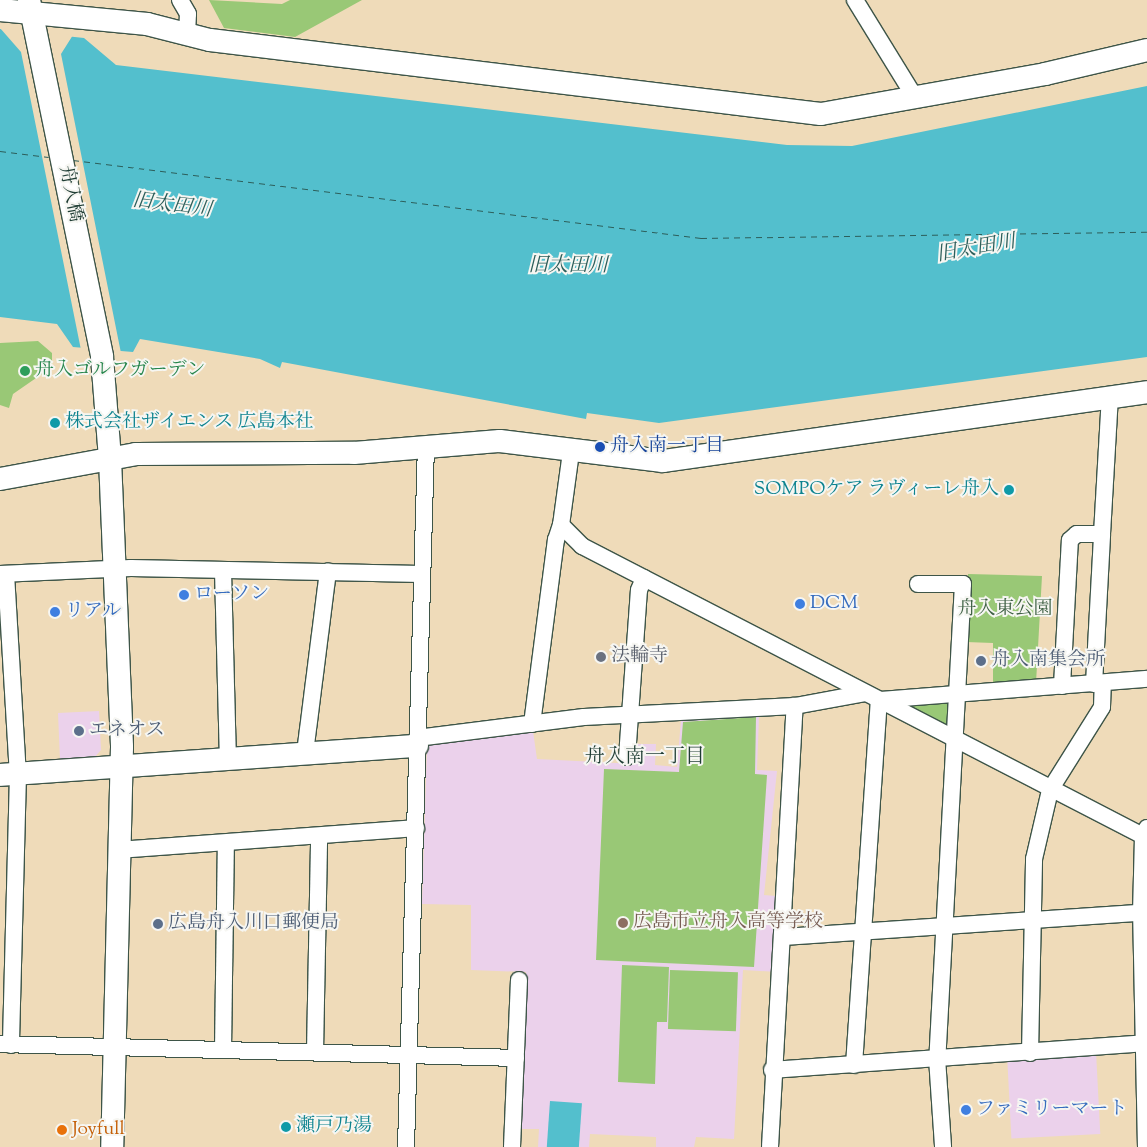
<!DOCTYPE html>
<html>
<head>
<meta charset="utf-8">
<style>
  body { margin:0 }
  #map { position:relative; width:1147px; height:1147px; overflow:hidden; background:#efdbb9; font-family:"Sorts Mill Goudy","Noto Serif JP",serif }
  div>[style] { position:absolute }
  .built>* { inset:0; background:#ebd1eb; transform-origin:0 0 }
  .green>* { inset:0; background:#99c876; transform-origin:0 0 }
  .water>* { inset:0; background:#53bfcd; transform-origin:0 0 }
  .pier>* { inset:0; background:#efdbb9 }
  .ferry>* { height:1px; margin-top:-0.5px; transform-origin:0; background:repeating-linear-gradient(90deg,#2c5e5a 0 6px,transparent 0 11px) }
  .roads { filter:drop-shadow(1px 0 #3e5548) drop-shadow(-1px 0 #3e5548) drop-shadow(0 1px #3e5548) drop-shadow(0 -1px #3e5548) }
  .street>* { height:16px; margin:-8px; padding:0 8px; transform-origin:8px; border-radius:8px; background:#fff }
  .secondary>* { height:22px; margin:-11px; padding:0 11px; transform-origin:11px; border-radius:11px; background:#fff }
  .dots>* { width:14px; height:14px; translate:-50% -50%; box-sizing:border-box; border:2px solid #f6f6f2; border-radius:50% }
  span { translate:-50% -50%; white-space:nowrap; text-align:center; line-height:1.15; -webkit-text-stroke:4px #f6f6f2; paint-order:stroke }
  .street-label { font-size:19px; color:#1f3d34 }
  .leisure-label { font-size:19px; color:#27864d }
  .left { translate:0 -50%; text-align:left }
  .culture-label { font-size:19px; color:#0d838f }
  .right { translate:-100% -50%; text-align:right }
  .transit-label { font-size:19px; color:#164399 }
  .shop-label { font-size:19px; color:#366cbe }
  .park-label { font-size:19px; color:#3e6044 }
  .worship-label { font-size:19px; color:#5b616d }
  .service-label { font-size:19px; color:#4e5e75 }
  .education-label { font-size:19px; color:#785e54 }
  .food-label { font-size:19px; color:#c56008 }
  .water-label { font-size:20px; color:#2c5e5a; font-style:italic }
  .neighbourhood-label { font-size:20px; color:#1f3d34 }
</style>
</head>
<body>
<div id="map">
  <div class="built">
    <div style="clip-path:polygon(99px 711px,101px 750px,94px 758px,60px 760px,58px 713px)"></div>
    <div style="clip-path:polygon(759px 716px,757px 770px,777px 771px,764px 895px,776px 896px,774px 941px,780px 946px,777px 972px,743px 970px,734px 1139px,696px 1137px,694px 1147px,656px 1147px,656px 1137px,590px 1134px,589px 1147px,538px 1147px,539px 1129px,519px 1129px,526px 972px,471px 970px,471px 905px,422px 904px,427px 746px,430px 742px,533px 731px,537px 759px,636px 764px,638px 744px,656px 744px,655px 765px,677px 767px,681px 720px)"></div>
    <div style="left:1096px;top:1052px;width:82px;height:89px;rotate:87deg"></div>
  </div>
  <div class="green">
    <div style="clip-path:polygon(209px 0,282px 4px,290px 0,362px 0,295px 37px,224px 28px)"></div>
    <div style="clip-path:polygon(38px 341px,52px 353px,52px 367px,13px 394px,9px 408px,0 405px,0 343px)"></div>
    <div style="clip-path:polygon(968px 574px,1042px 576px,1036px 683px,993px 686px,993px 643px,966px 642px)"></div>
    <div style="clip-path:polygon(948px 701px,950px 728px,904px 706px)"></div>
    <div style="clip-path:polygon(756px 717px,755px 774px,767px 775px,754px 967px,596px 960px,604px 769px,679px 772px,683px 722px)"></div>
    <div style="clip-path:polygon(622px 965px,669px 967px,667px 1022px,657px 1022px,655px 1084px,618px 1082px)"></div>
    <div style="left:670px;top:970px;width:68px;height:59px;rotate:2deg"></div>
  </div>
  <div class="water">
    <div style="clip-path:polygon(0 29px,84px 38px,116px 65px,787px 145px,852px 146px,1147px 86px,1147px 357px,659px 423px,587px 413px,586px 419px,282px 362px,280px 368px,260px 359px,140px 339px,133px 352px,73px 347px,57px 324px,0 317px)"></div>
    <div style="left:550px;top:1101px;width:32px;height:46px;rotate:4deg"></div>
  </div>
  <div class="pier">
    <div style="clip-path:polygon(0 28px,73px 35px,61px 54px,121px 353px,81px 350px,21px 52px)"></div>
  </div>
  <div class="ferry">
    <div style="left:0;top:151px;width:49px;rotate:7deg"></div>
    <div style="left:73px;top:160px;width:633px;rotate:7.08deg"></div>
    <div style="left:701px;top:238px;width:446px;rotate:-0.8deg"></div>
  </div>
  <div class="roads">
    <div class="street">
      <div style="left:180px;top:0;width:16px;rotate:60deg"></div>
      <div style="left:188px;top:14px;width:20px;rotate:93deg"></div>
      <div style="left:855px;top:0;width:113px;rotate:58.4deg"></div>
      <div style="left:571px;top:452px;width:74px;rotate:97.8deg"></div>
      <div style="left:561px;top:525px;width:30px;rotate:45deg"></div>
      <div style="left:582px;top:546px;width:636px;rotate:27.33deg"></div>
      <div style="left:223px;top:571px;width:187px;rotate:88.5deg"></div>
      <div style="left:0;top:574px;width:131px;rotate:-2.6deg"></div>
      <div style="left:131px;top:568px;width:290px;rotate:1.2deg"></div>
      <div style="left:6px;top:574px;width:200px;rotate:86.6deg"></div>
      <div style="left:18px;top:774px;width:271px;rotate:91.5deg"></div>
      <div style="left:918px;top:584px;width:45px"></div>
      <div style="left:963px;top:584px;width:475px;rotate:93.1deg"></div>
      <div style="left:937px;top:1058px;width:89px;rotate:86.1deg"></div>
      <div style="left:1094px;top:684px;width:150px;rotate:-86.9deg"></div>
      <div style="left:1062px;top:686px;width:146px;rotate:-86.9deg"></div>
      <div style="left:1070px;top:540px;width:9px;rotate:-41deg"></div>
      <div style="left:1077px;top:534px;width:25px"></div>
      <div style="left:1102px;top:534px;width:137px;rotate:-86.7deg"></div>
      <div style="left:532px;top:724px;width:186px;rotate:-82.6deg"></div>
      <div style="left:556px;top:540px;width:16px;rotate:-72deg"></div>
      <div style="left:417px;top:738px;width:168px;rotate:-7.2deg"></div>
      <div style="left:584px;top:717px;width:211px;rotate:-3deg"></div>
      <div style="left:795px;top:706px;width:71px;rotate:-10.5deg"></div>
      <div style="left:305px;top:753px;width:183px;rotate:-82.8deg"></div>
      <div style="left:627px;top:757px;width:167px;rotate:-85.9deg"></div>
      <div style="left:639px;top:590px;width:13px;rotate:-67deg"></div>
      <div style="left:119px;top:850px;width:298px;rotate:-4.2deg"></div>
      <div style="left:784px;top:937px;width:364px;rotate:-3.9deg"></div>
      <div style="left:0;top:1044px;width:516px;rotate:1.55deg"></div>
      <div style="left:223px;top:1050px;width:204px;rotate:-89.2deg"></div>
      <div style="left:315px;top:1052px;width:214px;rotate:-88.9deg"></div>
      <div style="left:1030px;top:1053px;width:194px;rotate:-88.8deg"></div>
      <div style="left:1034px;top:859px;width:71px;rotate:-76.9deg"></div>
      <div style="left:1050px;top:790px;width:98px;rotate:-57.9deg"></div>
      <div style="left:1102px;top:707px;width:24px;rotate:-88deg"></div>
      <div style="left:854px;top:1065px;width:366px;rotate:-86.1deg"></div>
      <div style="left:879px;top:700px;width:269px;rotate:-4.5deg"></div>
      <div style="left:772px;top:1070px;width:376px;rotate:-4.1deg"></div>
      <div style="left:406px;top:1147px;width:702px;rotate:-88.37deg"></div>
      <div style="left:512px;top:1147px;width:167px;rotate:-87.6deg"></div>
      <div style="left:770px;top:1147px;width:442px;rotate:-86.8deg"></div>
      <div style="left:1146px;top:1147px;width:234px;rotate:-91.2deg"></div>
      <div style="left:1141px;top:913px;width:77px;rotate:-88.5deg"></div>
      <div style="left:1143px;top:836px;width:9px;rotate:-63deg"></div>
    </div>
    <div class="secondary">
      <div style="left:29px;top:0;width:364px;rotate:78.4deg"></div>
      <div style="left:102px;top:357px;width:102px;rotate:85.5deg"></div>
      <div style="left:110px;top:459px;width:288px;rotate:87.6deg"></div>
      <div style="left:122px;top:747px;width:400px;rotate:91.4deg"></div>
      <div style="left:0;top:10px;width:148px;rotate:5.4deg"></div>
      <div style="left:147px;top:24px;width:65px;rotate:14.3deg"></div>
      <div style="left:210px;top:40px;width:615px;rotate:6.91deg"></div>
      <div style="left:821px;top:114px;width:228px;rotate:-10.1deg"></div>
      <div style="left:1045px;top:74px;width:105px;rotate:-13.2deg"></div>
      <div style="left:0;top:479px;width:138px;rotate:-10.4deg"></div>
      <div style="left:136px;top:454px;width:218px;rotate:-0.3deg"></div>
      <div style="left:354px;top:453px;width:146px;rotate:-4.7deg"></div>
      <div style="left:500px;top:441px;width:164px;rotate:7deg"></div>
      <div style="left:663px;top:461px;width:489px;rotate:-8.1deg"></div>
      <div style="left:0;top:775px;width:418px;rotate:-4deg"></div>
    </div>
  </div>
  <div class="dots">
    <div style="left:25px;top:371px;background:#2e9e5b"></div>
    <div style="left:55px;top:423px;background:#0f9aa8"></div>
    <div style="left:600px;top:447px;background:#1a4fb4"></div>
    <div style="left:1009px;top:490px;background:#0f9aa8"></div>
    <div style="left:184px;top:595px;background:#3f7fe0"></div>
    <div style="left:800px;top:604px;background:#3f7fe0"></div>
    <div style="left:55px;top:612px;background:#3f7fe0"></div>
    <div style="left:601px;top:657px;background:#6b7280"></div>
    <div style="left:981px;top:661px;background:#5c6f8a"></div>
    <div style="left:79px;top:731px;background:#5c6f8a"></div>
    <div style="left:623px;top:923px;background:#8d6e63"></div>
    <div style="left:158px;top:924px;background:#5c6f8a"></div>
    <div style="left:966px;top:1110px;background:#3f7fe0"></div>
    <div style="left:286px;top:1127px;background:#0f9aa8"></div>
    <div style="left:62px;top:1130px;background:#e8710a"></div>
  </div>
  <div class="street-label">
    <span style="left:70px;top:194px;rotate:79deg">舟入橋</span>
  </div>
  <div class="leisure-label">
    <span class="left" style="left:35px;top:371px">舟入ゴルフガーデン</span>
  </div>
  <div class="culture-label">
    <span class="left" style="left:65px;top:423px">株式会社ザイエンス 広島本社</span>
    <span class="right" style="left:999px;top:490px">SOMPOケア ラヴィーレ舟入</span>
    <span class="left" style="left:296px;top:1127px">瀬戸乃湯</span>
  </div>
  <div class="transit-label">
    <span class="left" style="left:610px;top:447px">舟入南一丁目</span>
  </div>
  <div class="shop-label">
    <span class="left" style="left:194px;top:595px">ローソン</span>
    <span class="left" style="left:810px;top:604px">DCM</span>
    <span class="left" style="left:65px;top:612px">リアル</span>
    <span class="left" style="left:976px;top:1110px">ファミリーマート</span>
  </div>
  <div class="park-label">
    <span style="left:1005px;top:610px">舟入東公園</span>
  </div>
  <div class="worship-label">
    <span class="left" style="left:611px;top:657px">法輪寺</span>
  </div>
  <div class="service-label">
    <span class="left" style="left:991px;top:661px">舟入南集会所</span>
    <span class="left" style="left:89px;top:731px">エネオス</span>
    <span class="left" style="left:168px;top:924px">広島舟入川口郵便局</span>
  </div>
  <div class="education-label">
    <span class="left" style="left:633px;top:923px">広島市立舟入高等学校</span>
  </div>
  <div class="food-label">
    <span class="left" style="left:72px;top:1130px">Joyfull</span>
  </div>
  <div class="water-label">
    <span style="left:172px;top:206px;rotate:7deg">旧太田川</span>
    <span style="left:976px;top:249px;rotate:-10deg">旧太田川</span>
    <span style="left:568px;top:266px">旧太田川</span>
  </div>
  <div class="neighbourhood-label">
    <span style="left:645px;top:757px">舟入南一丁目</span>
  </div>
</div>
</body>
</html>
